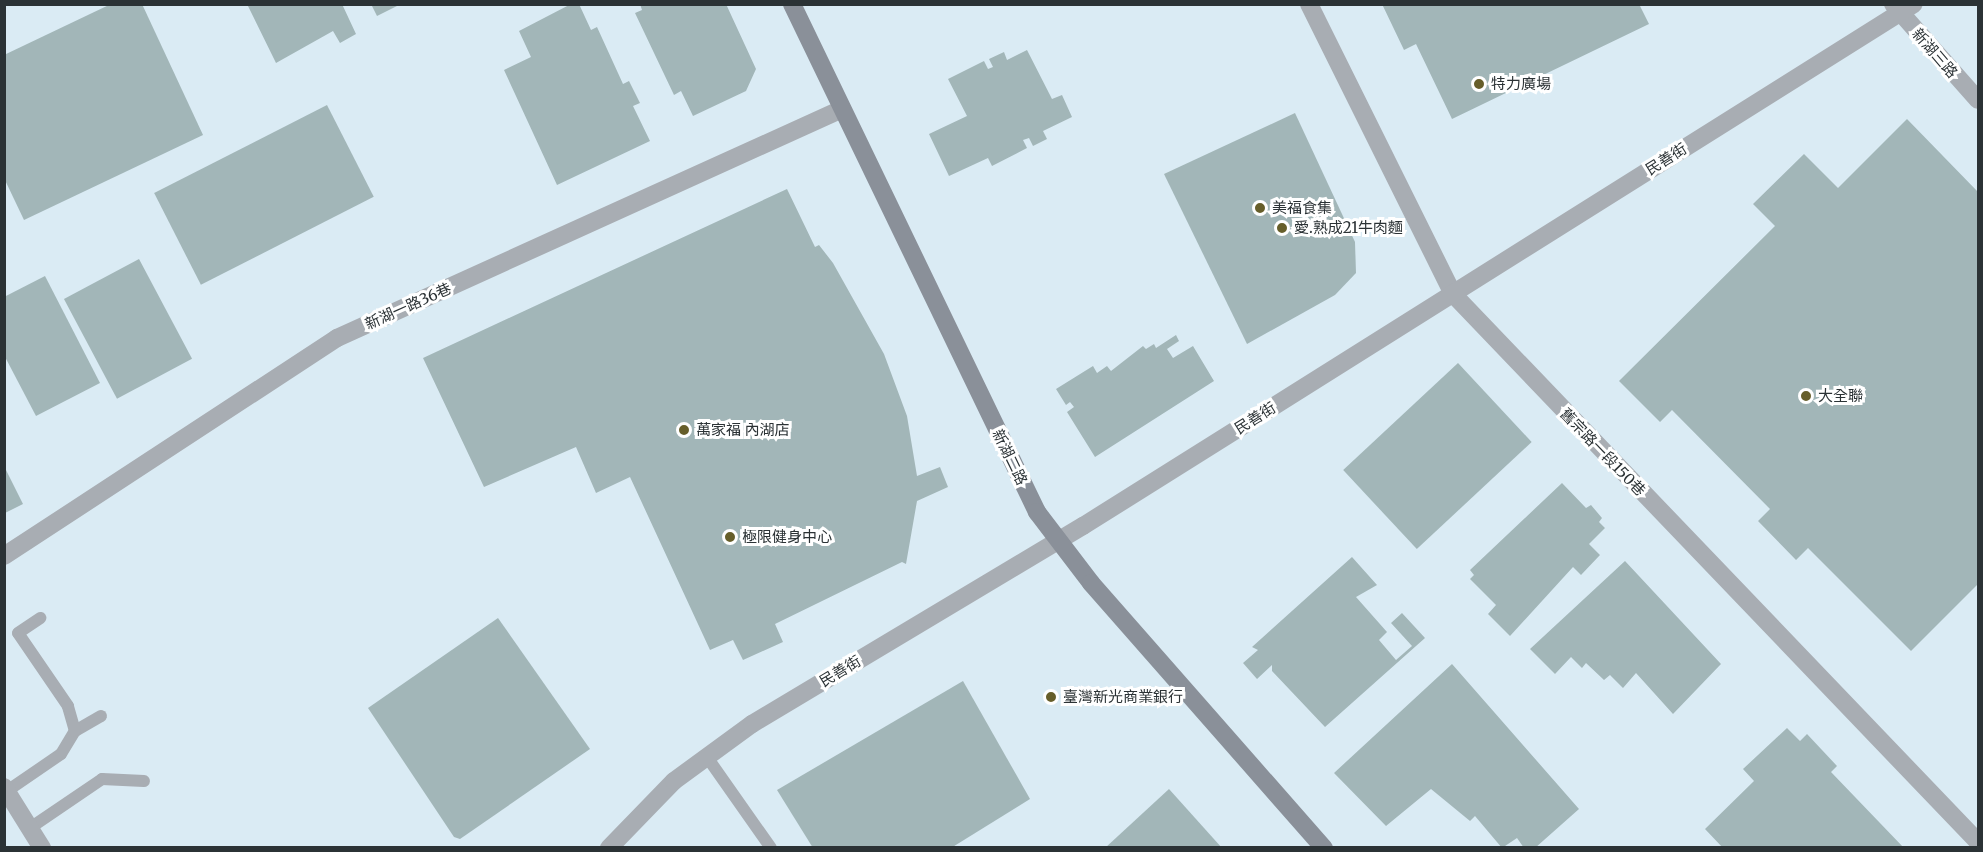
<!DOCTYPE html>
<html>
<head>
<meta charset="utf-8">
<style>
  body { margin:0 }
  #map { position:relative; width:1983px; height:852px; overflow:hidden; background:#daebf4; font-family:Merriweather,"Noto Sans TC",serif }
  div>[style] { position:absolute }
  .building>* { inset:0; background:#a2b6b8; transform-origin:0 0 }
  .lane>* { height:12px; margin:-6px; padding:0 6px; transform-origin:6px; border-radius:6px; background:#a8adb3 }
  .street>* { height:18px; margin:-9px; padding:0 9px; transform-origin:9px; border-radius:9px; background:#a8adb3 }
  .secondary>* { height:18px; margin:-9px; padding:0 9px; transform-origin:9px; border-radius:9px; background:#8a9099 }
  .dots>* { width:16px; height:16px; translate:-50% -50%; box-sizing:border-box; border:3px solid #fff; border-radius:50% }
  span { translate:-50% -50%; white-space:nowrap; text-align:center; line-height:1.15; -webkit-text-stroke:6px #fff; paint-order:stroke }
  .street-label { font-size:15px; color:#2b3235 }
  .poi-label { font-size:15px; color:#2b3235 }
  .left { translate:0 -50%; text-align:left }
  .frame { position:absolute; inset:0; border:6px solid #2b3235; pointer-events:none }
</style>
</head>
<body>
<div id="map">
  <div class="building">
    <div style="clip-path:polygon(111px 4px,142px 4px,203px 135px,24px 220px,4px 178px,4px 55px)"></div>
    <div style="clip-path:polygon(247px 4px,342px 4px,356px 34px,340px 43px,333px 31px,276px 63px)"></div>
    <div style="clip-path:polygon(371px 4px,401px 4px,377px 16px)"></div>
    <div style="clip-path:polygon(571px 4px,579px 4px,591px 30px,597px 27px,623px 84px,629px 81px,640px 103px,633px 106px,650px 141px,557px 185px,504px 70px,531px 57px,519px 31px)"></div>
    <div style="clip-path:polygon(640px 4px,726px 4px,756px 69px,746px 91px,693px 116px,681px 91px,674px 95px,635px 13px,642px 10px)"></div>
    <div style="clip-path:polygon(1382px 4px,1639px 4px,1649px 24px,1452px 119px,1416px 44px,1404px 50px)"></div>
    <div style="clip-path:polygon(1027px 50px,1052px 99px,1062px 95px,1072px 117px,1043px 131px,1047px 139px,1033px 146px,1029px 138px,1023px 140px,1027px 148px,992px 166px,988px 158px,949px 176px,929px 134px,967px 116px,948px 79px,984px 61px,988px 69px,993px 67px,989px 59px,1004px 52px,1007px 60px)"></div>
    <div style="left:327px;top:105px;width:103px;height:194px;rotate:63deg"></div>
    <div style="clip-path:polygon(1295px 113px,1355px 242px,1356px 273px,1335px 295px,1247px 344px,1164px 174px)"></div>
    <div style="clip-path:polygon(1907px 119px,1978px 192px,1978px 584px,1911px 651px,1808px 548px,1796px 560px,1758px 521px,1770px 509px,1672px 410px,1660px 422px,1619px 381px,1775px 226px,1753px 204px,1804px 154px,1838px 188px)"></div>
    <div style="clip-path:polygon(787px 189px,815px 247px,819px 245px,833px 263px,884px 354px,907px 416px,917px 476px,940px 467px,948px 487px,917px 501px,906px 564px,902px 562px,775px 624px,783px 642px,743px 660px,733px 640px,710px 650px,630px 477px,596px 493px,576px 447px,484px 487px,423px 358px)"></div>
    <div style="left:139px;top:259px;width:113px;height:85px;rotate:62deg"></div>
    <div style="clip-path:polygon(45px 276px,100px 383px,36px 416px,4px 355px,4px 297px)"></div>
    <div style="clip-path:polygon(1176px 335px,1179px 341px,1167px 349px,1173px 358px,1193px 346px,1214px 381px,1095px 457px,1067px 412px,1074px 407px,1070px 402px,1066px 405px,1056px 389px,1093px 366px,1097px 373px,1107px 366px,1111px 371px,1143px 346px,1146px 349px,1154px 344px,1156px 348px)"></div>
    <div style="left:1458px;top:363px;width:108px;height:157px;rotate:47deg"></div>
    <div style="clip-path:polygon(5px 468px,23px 504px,5px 513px)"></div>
    <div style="clip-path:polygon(1562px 483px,1586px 508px,1591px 505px,1602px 518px,1599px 522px,1605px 528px,1589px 544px,1600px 555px,1581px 575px,1573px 567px,1510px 636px,1488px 614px,1496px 605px,1470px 579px,1474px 575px,1470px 570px)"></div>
    <div style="clip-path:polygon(1352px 557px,1377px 585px,1356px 597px,1387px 632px,1379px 640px,1396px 660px,1412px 646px,1391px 623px,1402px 613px,1425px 638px,1325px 727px,1272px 671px,1272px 665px,1257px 679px,1243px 663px,1258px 650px,1252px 647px)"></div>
    <div style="clip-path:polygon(1625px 561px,1721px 664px,1673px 714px,1636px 673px,1623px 688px,1610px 675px,1604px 680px,1586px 663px,1582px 668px,1571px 657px,1555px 674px,1530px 649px)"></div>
    <div style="clip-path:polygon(498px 618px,590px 749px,460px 839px,454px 837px,368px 708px)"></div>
    <div style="clip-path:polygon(1452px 664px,1579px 809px,1535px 848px,1524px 848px,1517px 838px,1502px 848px,1475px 816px,1470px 821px,1431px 789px,1386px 826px,1334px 773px)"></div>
    <div style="clip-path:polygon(963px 681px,1030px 799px,951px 848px,813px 848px,777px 790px)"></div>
    <div style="clip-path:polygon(1787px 728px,1800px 741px,1807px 734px,1837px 766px,1831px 772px,1904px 848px,1723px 848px,1705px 829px,1754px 781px,1743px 769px)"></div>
    <div style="clip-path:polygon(1169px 789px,1222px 848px,1105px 848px)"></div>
  </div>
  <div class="lane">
    <div style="left:75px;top:731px;width:30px;rotate:-30deg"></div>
    <div style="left:707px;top:757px;width:111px;rotate:54.9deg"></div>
    <div style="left:7px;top:791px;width:65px;rotate:-34.4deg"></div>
    <div style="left:61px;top:754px;width:27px;rotate:-59deg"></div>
    <div style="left:75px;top:731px;width:26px;rotate:-106deg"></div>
    <div style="left:68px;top:706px;width:88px;rotate:-124.4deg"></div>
    <div style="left:18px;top:633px;width:27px;rotate:-34deg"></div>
    <div style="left:30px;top:828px;width:87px;rotate:-34.2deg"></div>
    <div style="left:102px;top:779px;width:42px;rotate:2.7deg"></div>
  </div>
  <div class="street">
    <div style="left:1309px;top:4px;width:324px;rotate:63.6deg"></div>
    <div style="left:1453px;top:294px;width:759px;rotate:46.23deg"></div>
    <div style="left:1893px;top:4px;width:128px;rotate:48.5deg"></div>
    <div style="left:4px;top:556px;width:398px;rotate:-33.2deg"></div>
    <div style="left:337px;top:338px;width:554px;rotate:-24.39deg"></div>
    <div style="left:4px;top:787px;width:72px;rotate:58.1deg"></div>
    <div style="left:609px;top:848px;width:93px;rotate:-45.9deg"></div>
    <div style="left:674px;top:781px;width:97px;rotate:-36.2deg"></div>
    <div style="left:752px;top:724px;width:386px;rotate:-30.9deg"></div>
    <div style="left:1083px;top:526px;width:981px;rotate:-32.14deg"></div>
  </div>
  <div class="secondary">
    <div style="left:792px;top:4px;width:564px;rotate:64.25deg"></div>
    <div style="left:1037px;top:512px;width:89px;rotate:52.7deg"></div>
    <div style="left:1091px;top:583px;width:353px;rotate:48.7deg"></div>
  </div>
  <div class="dots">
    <div style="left:1479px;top:84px;background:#665e2a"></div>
    <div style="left:1260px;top:208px;background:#665e2a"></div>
    <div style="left:1282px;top:228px;background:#665e2a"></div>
    <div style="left:1806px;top:396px;background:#665e2a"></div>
    <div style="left:684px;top:430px;background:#665e2a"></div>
    <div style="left:730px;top:537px;background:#665e2a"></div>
    <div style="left:1051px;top:697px;background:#665e2a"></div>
  </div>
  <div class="street-label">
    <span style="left:1935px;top:53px;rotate:49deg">新湖三路</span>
    <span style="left:1666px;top:159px;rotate:-32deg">民善街</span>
    <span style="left:408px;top:306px;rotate:-24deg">新湖一路36巷</span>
    <span style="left:1255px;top:418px;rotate:-32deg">民善街</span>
    <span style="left:1603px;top:452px;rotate:46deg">舊宗路一段150巷</span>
    <span style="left:1010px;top:457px;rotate:64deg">新湖二路</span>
    <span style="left:840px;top:671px;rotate:-31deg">民善街</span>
  </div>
  <div class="poi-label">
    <span class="left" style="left:1491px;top:84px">特力廣場</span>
    <span class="left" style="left:1272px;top:208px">美福食集</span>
    <span class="left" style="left:1294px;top:228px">愛.熟成21牛肉麵</span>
    <span class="left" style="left:1818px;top:396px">大全聯</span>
    <span class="left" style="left:696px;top:430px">萬家福 內湖店</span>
    <span class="left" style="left:742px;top:537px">極限健身中心</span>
    <span class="left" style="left:1063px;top:697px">臺灣新光商業銀行</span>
  </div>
  <div class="frame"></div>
</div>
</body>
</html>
